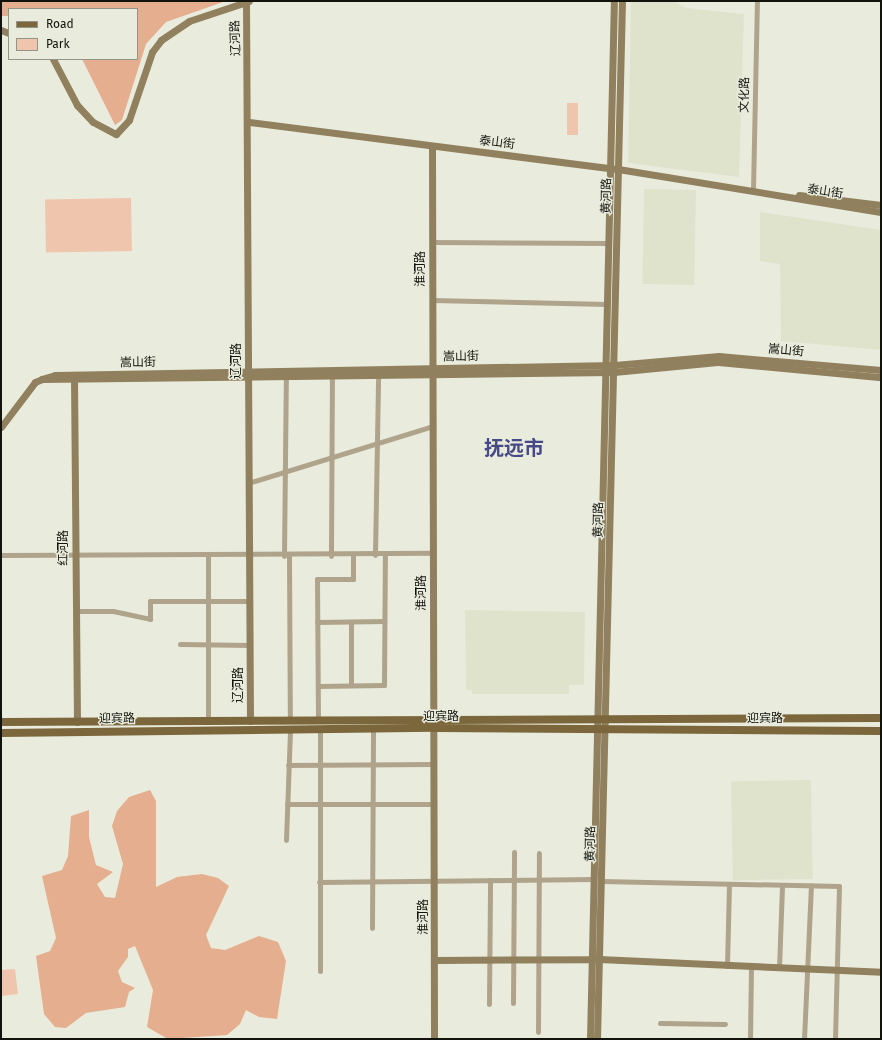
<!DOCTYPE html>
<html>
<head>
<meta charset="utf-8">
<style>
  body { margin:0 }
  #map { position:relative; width:882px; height:1040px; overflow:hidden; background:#e9ecdc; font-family:"Fira Sans","Noto Sans SC",sans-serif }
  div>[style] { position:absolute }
  .built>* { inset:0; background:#dfe3cc; transform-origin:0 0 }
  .green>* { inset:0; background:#efc5ad; transform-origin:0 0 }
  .forest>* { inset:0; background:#e5ae8f }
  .street>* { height:5px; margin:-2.5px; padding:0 2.5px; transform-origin:2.5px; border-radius:2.5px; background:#afa38c }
  .secondary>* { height:7px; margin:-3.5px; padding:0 3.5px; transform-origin:3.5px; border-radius:3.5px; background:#91805e }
  .primary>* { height:8px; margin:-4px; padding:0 4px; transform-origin:4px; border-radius:4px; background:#7c673c }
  span { translate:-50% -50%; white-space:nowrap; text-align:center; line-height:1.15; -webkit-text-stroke:3px #e9ecdc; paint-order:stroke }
  .street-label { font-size:12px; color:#12130d }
  .town-label { font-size:20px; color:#474a87; font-weight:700 }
  .frame { position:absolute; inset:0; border:2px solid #12130d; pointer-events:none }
  .legend { position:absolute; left:8px; top:8px; width:130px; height:52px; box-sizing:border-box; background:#e9ecdc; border:1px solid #939589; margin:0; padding:5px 7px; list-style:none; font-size:12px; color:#12130d }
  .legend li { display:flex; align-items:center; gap:8px; height:20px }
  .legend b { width:20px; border:1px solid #939589 }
</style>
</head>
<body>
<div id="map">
  <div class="built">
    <div style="clip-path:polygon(631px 1px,673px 1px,686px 8px,744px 14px,739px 177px,628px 163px)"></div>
    <div style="left:644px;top:189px;width:52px;height:95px;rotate:1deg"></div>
    <div style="clip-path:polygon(760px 212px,881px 230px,881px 350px,781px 341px,780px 264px,760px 261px)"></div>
    <div style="clip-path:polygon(465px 610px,585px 612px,584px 685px,569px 685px,569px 694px,472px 694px,472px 690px,466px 690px)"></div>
    <div style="left:811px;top:780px;width:99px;height:80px;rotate:89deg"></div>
  </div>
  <div class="green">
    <div style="left:567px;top:103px;width:11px;height:32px"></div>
    <div style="left:131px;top:198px;width:53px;height:86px;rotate:89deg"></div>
    <div style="clip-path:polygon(15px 969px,18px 994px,1px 996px,1px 970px)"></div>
  </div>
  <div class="forest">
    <div style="clip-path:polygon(1px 1px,226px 1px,166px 22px,146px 44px,122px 120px,115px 125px,82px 59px,137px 59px,137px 9px,9px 9px,9px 16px,1px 16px)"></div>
    <div style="clip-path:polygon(150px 790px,156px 801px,156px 887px,177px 877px,202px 874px,218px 878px,229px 886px,206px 935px,211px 948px,225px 950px,259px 936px,278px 942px,286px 961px,277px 1019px,259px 1017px,246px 1010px,240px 1024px,227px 1035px,168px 1039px,147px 1027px,153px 990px,135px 946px,128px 949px,128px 957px,118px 971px,122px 982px,135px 988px,129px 992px,125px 1007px,86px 1013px,66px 1028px,55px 1027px,44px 1014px,36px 956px,50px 951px,56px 938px,42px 876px,62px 870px,68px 856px,71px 816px,89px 810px,89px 837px,96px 865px,113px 872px,97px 884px,105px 897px,115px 898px,123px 864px,112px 826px,117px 811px,129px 797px)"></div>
  </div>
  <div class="street">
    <div style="left:753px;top:189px;width:188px;rotate:-88.8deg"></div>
    <div style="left:432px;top:242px;width:177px;rotate:0.3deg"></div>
    <div style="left:432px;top:300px;width:175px;rotate:1.3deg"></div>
    <div style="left:248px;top:483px;width:194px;rotate:-17.1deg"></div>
    <div style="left:1px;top:555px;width:432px;rotate:-0.3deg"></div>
    <div style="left:375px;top:555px;width:179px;rotate:-89deg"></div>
    <div style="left:284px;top:556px;width:179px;rotate:-89.4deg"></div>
    <div style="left:289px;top:556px;width:165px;rotate:89.7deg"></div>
    <div style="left:331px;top:556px;width:179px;rotate:-89.7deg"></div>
    <div style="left:76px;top:611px;width:37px"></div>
    <div style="left:113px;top:611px;width:38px;rotate:12deg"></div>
    <div style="left:150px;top:619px;width:18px;rotate:-90deg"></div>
    <div style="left:150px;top:601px;width:100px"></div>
    <div style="left:317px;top:622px;width:67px;rotate:-0.9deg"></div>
    <div style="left:351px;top:622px;width:63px;rotate:90deg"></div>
    <div style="left:180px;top:644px;width:70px;rotate:0.8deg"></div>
    <div style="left:318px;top:686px;width:66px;rotate:-0.9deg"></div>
    <div style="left:384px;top:685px;width:130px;rotate:-89.6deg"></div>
    <div style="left:208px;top:721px;width:165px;rotate:-90deg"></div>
    <div style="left:318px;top:721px;width:142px;rotate:-90.4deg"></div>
    <div style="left:317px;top:579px;width:36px"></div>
    <div style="left:353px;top:579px;width:24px;rotate:-90deg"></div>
    <div style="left:288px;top:765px;width:146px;rotate:-0.4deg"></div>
    <div style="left:287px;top:804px;width:147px"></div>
    <div style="left:286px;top:840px;width:110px;rotate:-87.9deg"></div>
    <div style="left:601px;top:881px;width:238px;rotate:1.2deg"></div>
    <div style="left:839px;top:886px;width:153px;rotate:91.5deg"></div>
    <div style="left:319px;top:882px;width:275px;rotate:-0.6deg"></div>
    <div style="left:372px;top:928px;width:199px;rotate:-89.7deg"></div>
    <div style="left:727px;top:966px;width:82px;rotate:-88.6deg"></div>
    <div style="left:779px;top:968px;width:83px;rotate:-87.9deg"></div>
    <div style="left:320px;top:971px;width:241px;rotate:-90deg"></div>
    <div style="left:513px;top:1003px;width:151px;rotate:-89.6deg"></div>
    <div style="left:489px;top:1004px;width:124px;rotate:-89.5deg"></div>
    <div style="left:660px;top:1023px;width:65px;rotate:0.9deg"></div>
    <div style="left:538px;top:1032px;width:179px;rotate:-89.7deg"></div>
    <div style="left:750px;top:1039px;width:72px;rotate:-89.2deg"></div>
    <div style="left:804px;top:1039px;width:154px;rotate:-87.4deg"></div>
  </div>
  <div class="secondary">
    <div style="left:246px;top:2px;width:719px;rotate:89.68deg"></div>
    <div style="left:1px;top:30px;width:9px;rotate:21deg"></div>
    <div style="left:53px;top:59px;width:52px;rotate:62.4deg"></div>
    <div style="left:77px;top:105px;width:23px;rotate:47deg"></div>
    <div style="left:93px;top:122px;width:26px;rotate:28deg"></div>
    <div style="left:116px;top:134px;width:19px;rotate:-47deg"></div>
    <div style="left:129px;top:120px;width:72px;rotate:-71.3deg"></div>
    <div style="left:152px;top:52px;width:15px;rotate:-53deg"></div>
    <div style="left:161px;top:40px;width:34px;rotate:-34deg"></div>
    <div style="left:189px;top:21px;width:63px;rotate:-18.4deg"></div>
    <div style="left:249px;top:122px;width:372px;rotate:7.3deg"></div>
    <div style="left:618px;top:169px;width:266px;rotate:9.3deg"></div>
    <div style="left:432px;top:146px;width:893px;rotate:89.87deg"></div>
    <div style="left:799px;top:195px;width:83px;rotate:7deg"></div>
    <div style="left:881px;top:370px;width:163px;rotate:-175.1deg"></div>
    <div style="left:719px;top:356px;width:105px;rotate:175.1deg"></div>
    <div style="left:614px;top:365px;width:559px;rotate:178.98deg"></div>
    <div style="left:55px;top:375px;width:14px;rotate:163deg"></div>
    <div style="left:42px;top:379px;width:572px;rotate:-0.7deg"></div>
    <div style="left:614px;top:372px;width:104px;rotate:-5.5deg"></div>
    <div style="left:718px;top:362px;width:164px;rotate:5.3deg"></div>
    <div style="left:74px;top:377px;width:345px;rotate:89.5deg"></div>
    <div style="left:1px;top:427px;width:56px;rotate:-52.9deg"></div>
    <div style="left:35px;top:382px;width:8px;rotate:-23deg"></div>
    <div style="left:435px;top:960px;width:164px;rotate:-0.3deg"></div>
    <div style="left:599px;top:959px;width:282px;rotate:2.6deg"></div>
    <div style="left:590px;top:1039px;width:1038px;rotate:-88.68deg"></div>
    <div style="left:597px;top:1039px;width:1038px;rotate:-88.62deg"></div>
  </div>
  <div class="primary">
    <div style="left:1px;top:722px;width:880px;rotate:-0.26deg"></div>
    <div style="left:1px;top:733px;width:433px;rotate:-0.7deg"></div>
    <div style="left:434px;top:728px;width:447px;rotate:0.4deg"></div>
  </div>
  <div class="street-label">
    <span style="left:236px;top:38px;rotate:-92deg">辽河路</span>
    <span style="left:745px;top:95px;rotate:-89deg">文化路</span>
    <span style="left:497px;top:143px;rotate:7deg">泰山街</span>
    <span style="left:825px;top:192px;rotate:9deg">泰山街</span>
    <span style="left:607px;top:196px;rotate:-89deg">黄河路</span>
    <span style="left:421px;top:269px;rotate:-90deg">淮河路</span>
    <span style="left:786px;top:351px;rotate:5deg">嵩山街</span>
    <span style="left:461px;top:357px;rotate:-1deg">嵩山街</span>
    <span style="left:237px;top:361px;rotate:-90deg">辽河路</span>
    <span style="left:138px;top:363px;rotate:-1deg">嵩山街</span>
    <span style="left:599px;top:520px;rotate:-89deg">黄河路</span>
    <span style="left:64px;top:548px;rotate:-90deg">红河路</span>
    <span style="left:422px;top:593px;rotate:-90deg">淮河路</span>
    <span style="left:239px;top:685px;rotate:-90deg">辽河路</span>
    <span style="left:441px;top:717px">迎宾路</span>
    <span style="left:117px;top:719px;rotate:-1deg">迎宾路</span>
    <span style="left:765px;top:719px">迎宾路</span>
    <span style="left:591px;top:844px;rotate:-89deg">黄河路</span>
    <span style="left:424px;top:917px;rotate:-90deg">淮河路</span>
  </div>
  <div class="town-label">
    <span style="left:514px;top:448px">抚远市</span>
  </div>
  <div class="frame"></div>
  <ul class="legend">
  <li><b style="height:5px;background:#7c673c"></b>Road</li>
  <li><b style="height:11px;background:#efc5ad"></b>Park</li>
  </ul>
</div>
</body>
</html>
